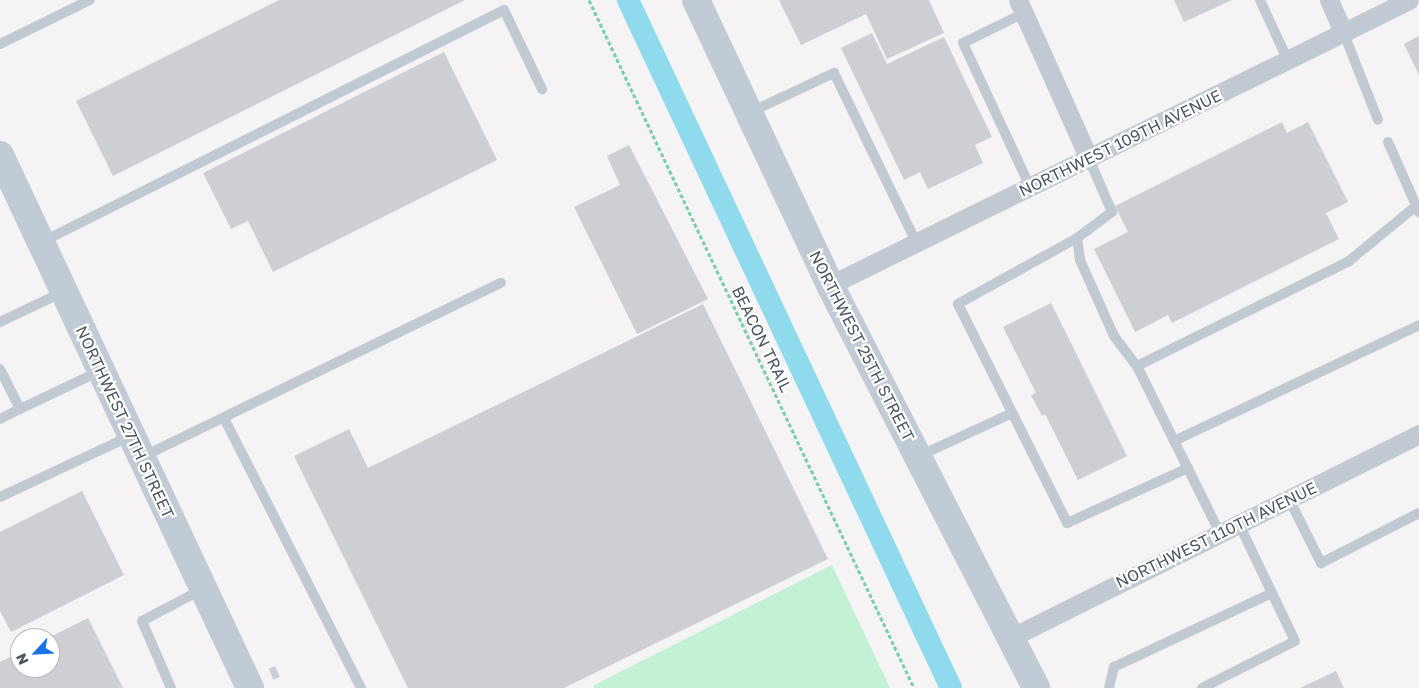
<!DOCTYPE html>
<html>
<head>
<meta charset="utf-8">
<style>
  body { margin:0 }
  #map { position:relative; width:1419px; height:688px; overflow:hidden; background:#f5f3f3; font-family:"Golos Text",sans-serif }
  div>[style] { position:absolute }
  .green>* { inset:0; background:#c3f1d5 }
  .canal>* { height:22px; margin:-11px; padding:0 11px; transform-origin:11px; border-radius:11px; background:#90daee }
  .building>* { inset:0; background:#cdcfd5; transform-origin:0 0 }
  .path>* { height:3px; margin-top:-1.5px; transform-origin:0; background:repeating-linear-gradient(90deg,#7ad0a6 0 4px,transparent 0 6.5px) }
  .lane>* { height:10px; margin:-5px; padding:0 5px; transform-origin:5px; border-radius:5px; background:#c1cad2 }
  .street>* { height:19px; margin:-9.5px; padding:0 9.5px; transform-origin:9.5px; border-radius:9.5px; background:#c1cad2 }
  .secondary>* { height:28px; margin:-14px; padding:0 14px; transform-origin:14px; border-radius:14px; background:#c1cbd6 }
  span { translate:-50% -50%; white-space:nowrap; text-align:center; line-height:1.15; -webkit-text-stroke:4.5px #fff; paint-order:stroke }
  .street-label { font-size:16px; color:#4a5661 }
  .north { position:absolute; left:10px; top:628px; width:50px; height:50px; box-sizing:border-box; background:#fff; border:1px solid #b7bbc0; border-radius:50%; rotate:245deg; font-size:14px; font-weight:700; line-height:20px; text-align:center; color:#4a5661 }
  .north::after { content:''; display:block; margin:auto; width:18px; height:22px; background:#1a73e8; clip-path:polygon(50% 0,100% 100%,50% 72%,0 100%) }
</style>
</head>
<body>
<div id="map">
  <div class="green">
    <div style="clip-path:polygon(832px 565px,890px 688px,594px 688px,594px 685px)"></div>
  </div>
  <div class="canal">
    <div style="left:628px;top:0;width:760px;rotate:64.85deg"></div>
  </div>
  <div class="building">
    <div style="clip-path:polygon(279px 0,465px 0,113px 176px,76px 101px)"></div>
    <div style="clip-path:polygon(779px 0,929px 0,944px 33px,887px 59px,866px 14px,801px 45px)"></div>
    <div style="clip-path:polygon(1174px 0,1232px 0,1184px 22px)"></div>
    <div style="clip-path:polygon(872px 33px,887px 64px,944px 37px,992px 137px,975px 145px,983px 163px,928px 189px,920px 172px,904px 180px,841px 48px)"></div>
    <div style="clip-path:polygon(1419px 36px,1419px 75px,1404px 44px)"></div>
    <div style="clip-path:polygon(444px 52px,497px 160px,273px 272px,248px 221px,231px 229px,203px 173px)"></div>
    <div style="clip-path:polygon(1282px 122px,1287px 133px,1308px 122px,1348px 202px,1326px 213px,1339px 239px,1172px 323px,1168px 315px,1135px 332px,1094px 249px,1128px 232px,1115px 206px)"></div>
    <div style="clip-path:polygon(629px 145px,708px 299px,637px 334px,574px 207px,620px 185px,607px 156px)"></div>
    <div style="clip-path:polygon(1051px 303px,1127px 456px,1078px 480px,1045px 414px,1042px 416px,1031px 395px,1036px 393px,1003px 327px)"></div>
    <div style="clip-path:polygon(703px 304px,828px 559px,564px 688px,408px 688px,294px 456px,349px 429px,368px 468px)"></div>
    <div style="clip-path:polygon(82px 491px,124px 575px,11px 632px,0 611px,0 532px)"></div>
    <div style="clip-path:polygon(88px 618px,123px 688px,0 688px,0 662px,20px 652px,20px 668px,50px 668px,50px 637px)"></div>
    <div style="left:275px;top:666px;width:12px;height:7px;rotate:66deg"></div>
    <div style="clip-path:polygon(1336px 671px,1344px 688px,1300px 688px)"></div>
  </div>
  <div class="path">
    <div style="left:589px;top:0;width:761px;rotate:64.71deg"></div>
  </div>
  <div class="lane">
    <div style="left:1260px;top:0;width:67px;rotate:65.3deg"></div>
    <div style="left:1024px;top:13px;width:68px;rotate:153.8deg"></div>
    <div style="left:963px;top:43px;width:159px;rotate:65deg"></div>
    <div style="left:1344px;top:34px;width:92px;rotate:68.4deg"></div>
    <div style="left:0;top:44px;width:100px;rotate:-26.1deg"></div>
    <div style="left:751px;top:112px;width:92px;rotate:-25.2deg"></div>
    <div style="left:834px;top:73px;width:190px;rotate:64.1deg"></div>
    <div style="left:1388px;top:142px;width:77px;rotate:66.1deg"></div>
    <div style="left:1089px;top:159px;width:58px;rotate:66.5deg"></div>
    <div style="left:1112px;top:212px;width:44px;rotate:143.4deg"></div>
    <div style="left:1077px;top:238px;width:22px;rotate:82deg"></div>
    <div style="left:1080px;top:260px;width:83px;rotate:65.9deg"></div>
    <div style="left:1114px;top:336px;width:38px;rotate:53deg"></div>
    <div style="left:1137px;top:366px;width:186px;rotate:63.6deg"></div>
    <div style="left:1077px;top:238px;width:136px;rotate:151deg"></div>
    <div style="left:958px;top:304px;width:245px;rotate:63.5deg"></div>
    <div style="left:1067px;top:523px;width:133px;rotate:-24.4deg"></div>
    <div style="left:42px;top:242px;width:517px;rotate:-26.66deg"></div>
    <div style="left:504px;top:10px;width:88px;rotate:64.3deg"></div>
    <div style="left:0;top:322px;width:70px;rotate:-25.5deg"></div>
    <div style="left:1137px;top:366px;width:237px;rotate:-26.3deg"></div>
    <div style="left:1349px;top:261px;width:87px;rotate:-39.4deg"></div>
    <div style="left:0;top:369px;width:45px;rotate:63.4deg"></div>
    <div style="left:20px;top:409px;width:89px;rotate:-25.4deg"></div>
    <div style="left:224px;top:418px;width:303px;rotate:63.1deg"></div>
    <div style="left:0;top:419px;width:22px;rotate:-27deg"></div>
    <div style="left:1174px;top:441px;width:271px;rotate:-25.3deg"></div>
    <div style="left:919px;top:456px;width:102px;rotate:-24.8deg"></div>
    <div style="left:142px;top:457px;width:399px;rotate:-25.9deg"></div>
    <div style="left:0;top:497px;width:144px;rotate:-25.1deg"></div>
    <div style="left:1289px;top:499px;width:72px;rotate:63.4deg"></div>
    <div style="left:1321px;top:563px;width:110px;rotate:-27deg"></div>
    <div style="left:171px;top:688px;width:73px;rotate:-113.4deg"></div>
    <div style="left:142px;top:621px;width:69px;rotate:-27.7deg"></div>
    <div style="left:1109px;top:688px;width:22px;rotate:-77deg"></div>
    <div style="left:1114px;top:667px;width:174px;rotate:-25.1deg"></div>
    <div style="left:1272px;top:593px;width:76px;rotate:-115.6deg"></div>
    <div style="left:1202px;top:688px;width:104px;rotate:-26.8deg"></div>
    <div style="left:1295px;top:641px;width:53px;rotate:-115.6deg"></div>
  </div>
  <div class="street">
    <div style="left:1018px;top:0;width:174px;rotate:65.9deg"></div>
    <div style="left:1329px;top:0;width:37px;rotate:66deg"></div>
    <div style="left:830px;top:285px;width:645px;rotate:-26.21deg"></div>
    <div style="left:1012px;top:637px;width:455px;rotate:-26.5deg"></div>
  </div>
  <div class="secondary">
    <div style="left:696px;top:0;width:315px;rotate:64.8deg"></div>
    <div style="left:830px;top:285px;width:453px;rotate:62.9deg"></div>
    <div style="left:0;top:155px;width:589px;rotate:64.87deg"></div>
  </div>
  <div class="street-label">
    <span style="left:1120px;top:143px;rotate:-26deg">NORTHWEST 109TH AVENUE</span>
    <span style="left:762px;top:339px;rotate:64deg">BEACON TRAIL</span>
    <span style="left:862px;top:346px;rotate:63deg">NORTHWEST 25TH STREET</span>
    <span style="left:125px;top:422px;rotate:65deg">NORTHWEST 27TH STREET</span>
    <span style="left:1216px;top:535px;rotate:-26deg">NORTHWEST 110TH AVENUE</span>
  </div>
  <div class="north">N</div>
</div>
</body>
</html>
